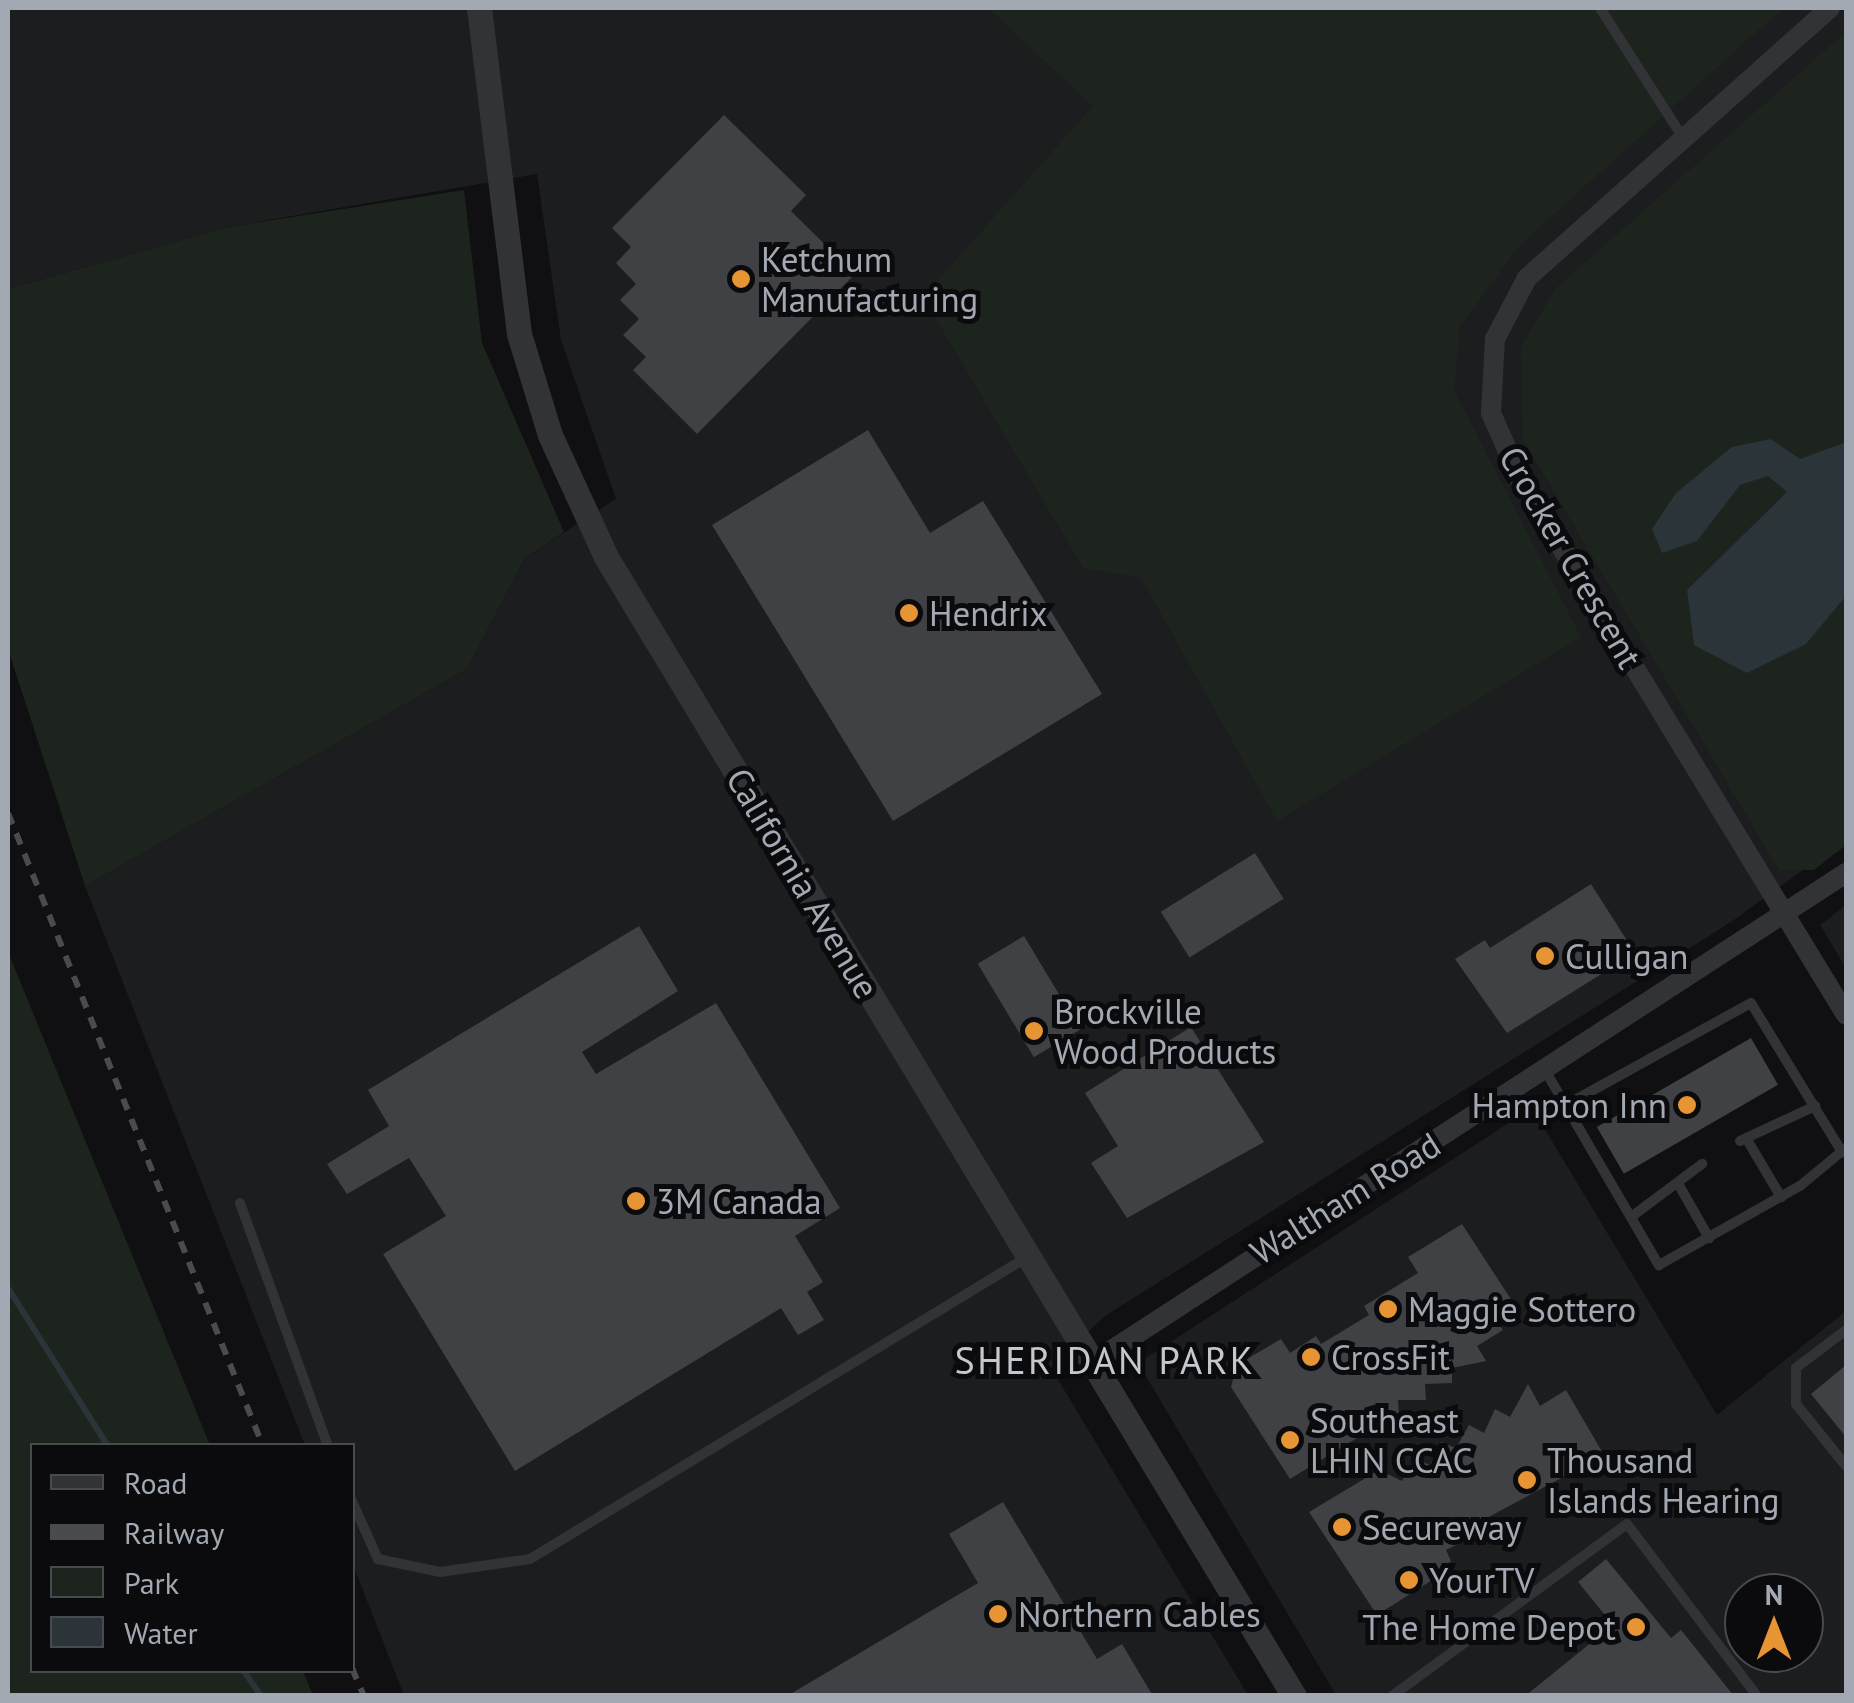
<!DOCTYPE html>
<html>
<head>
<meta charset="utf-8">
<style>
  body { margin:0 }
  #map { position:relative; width:1854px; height:1703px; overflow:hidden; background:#101012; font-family:"PT Sans",sans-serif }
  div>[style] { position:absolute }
  .built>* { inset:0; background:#1c1d1e }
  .green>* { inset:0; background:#1d241d }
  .water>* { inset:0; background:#2b3439 }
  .stream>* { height:6px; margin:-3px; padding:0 3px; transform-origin:3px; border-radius:3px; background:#2b3439 }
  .building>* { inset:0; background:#3f4145; transform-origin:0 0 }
  .service>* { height:10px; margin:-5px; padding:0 5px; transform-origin:5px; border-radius:5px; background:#323336 }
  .minor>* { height:20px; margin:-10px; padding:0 10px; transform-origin:10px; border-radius:10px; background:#323336 }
  .tertiary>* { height:25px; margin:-12.5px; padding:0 12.5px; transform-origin:12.5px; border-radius:12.5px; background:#323336 }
  .rail>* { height:6px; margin-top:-3px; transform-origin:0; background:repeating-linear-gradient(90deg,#494b4f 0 12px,transparent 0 22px) }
  .dots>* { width:28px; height:28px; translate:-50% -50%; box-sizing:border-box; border:5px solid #0b0b0d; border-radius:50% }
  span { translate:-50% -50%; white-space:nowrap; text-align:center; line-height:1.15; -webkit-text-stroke:10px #0b0b0d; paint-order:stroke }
  .poi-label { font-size:35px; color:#a2a9b2 }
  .left { translate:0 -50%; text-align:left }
  .right { translate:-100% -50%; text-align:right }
  .street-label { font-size:35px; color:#a2a9b2 }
  .neighbourhood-label { font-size:38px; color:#c3c7ce; letter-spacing:2.5px }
  .frame { position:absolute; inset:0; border:10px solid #a2a9b2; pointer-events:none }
  .legend { position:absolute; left:30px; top:1443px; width:325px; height:230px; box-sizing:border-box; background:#0b0b0d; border:2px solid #474a4f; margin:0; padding:12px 18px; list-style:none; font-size:30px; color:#a2a9b2 }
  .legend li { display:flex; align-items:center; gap:20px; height:50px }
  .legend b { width:50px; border:2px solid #474a4f }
  .north { position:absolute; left:1724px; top:1573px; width:100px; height:100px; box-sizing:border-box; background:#0b0b0d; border:2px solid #474a4f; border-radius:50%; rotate:0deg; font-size:28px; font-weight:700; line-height:40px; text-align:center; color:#a2a9b2 }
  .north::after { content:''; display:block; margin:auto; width:35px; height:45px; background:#e69434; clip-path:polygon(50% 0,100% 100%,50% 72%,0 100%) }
</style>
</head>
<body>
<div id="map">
  <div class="built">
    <div style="clip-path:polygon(8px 8px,1846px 8px,1846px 839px,1731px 922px,1105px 1316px,1051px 1368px,1248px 1695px,404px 1695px,353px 1565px,352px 1446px,305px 1445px,85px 886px,467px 669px,525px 558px,616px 499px,561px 340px,537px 174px,228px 227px,8px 289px)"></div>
    <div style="clip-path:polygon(1846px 905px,1846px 968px,1820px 925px)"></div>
    <div style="clip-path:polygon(evenodd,1532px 1108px,1717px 1415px,1846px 1311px,1846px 1695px,1336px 1695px,1138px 1363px,1532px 1108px,1744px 1593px,1804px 1593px,1804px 1653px,1744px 1653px,1744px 1593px)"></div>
  </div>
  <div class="green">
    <div style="clip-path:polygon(988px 8px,1783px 8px,1521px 244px,1460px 326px,1454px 390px,1581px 637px,1277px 821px,1141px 578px,1083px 568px,923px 297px,1093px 106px)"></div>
    <div style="clip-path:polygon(1846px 32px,1846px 442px,1800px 459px,1771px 439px,1662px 552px,1697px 541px,1739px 485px,1768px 476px,1787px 492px,1687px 590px,1806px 644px,1846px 596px,1846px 845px,1814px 870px,1779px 870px,1522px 438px,1521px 347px,1556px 288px)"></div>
    <div style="clip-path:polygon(464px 190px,482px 343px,564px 532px,525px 558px,467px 669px,85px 886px,8px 649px,8px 289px,228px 227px)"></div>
    <div style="clip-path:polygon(8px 952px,210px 1445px,32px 1446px,32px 1670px,303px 1671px,313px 1695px,8px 1695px)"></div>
  </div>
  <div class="water">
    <div style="clip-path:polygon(1771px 439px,1800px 459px,1846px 442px,1846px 596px,1806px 644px,1747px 673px,1694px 645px,1687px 590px,1787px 492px,1768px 476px,1740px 485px,1697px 541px,1662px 553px,1652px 529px,1676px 493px,1732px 447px)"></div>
  </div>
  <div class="stream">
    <div style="left:8px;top:1288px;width:187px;rotate:57.7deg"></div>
    <div style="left:243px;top:1670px;width:32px;rotate:55deg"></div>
  </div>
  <div class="building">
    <div style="clip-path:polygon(724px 115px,806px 195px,791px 211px,855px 274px,697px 434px,633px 370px,646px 357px,623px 335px,639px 319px,620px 300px,636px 284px,616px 263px,631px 247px,612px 228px)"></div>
    <div style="clip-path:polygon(868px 430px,930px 533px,983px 501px,1102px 694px,893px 821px,712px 525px)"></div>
    <div style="left:1255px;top:853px;width:54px;height:111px;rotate:58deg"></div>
    <div style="clip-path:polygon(1591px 884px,1635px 953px,1507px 1033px,1455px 959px,1485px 940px,1490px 948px)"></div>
    <div style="clip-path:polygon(639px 926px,678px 991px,582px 1052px,596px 1074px,716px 1003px,840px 1208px,795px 1236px,823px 1282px,807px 1292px,824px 1320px,798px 1335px,781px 1308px,515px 1471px,383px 1254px,446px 1216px,409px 1158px,347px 1194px,327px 1164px,389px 1126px,368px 1090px)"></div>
    <div style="left:1024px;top:936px;width:109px;height:54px;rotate:59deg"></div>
    <div style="clip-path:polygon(1191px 1027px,1264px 1142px,1127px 1218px,1091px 1163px,1118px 1146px,1085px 1093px)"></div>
    <div style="left:1751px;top:1038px;width:54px;height:178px;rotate:60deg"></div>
    <div style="clip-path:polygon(1462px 1224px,1514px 1304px,1494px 1316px,1503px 1330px,1477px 1346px,1486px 1361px,1452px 1368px,1452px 1383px,1425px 1384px,1426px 1400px,1398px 1400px,1399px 1416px,1371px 1416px,1370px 1430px,1290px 1479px,1231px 1387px,1237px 1365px,1281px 1339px,1290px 1353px,1316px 1336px,1321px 1344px,1369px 1315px,1364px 1306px,1418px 1273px,1408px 1257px)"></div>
    <div style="clip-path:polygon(1846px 1365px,1846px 1437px,1811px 1394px)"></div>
    <div style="clip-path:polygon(1528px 1384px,1540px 1406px,1566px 1390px,1604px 1455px,1470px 1527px,1474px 1536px,1446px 1550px,1451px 1561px,1429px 1582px,1377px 1615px,1309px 1512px,1379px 1470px,1402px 1481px,1414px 1458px,1430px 1465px,1441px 1442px,1456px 1448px,1469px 1425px,1484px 1433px,1495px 1409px,1510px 1417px)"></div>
    <div style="clip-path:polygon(1003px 1502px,1097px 1659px,1122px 1644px,1153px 1696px,787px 1696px,978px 1583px,949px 1534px)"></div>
    <div style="clip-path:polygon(1606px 1559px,1671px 1638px,1681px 1630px,1734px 1696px,1525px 1696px,1613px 1625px,1578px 1582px)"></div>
  </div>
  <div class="service">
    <div style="left:1600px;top:8px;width:154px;rotate:57.4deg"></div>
    <div style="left:1546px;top:1072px;width:224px;rotate:59.7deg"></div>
    <div style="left:1659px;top:1265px;width:162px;rotate:-29.3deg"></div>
    <div style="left:1800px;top:1186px;width:60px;rotate:-39.6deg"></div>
    <div style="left:1566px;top:1105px;width:211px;rotate:-28.9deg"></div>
    <div style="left:1751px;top:1003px;width:175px;rotate:58.6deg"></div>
    <div style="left:1746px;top:1138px;width:69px;rotate:59.3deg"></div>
    <div style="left:1740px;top:1141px;width:83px;rotate:-25deg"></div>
    <div style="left:1680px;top:1187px;width:59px;rotate:60.4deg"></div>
    <div style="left:240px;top:1203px;width:258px;rotate:70.1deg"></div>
    <div style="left:1631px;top:1217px;width:89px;rotate:-36.7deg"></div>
    <div style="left:1846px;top:1330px;width:63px;rotate:142.8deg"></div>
    <div style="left:1796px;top:1368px;width:36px;rotate:90deg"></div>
    <div style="left:1796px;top:1404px;width:80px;rotate:51.1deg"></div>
    <div style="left:352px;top:1501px;width:64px;rotate:65.9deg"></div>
    <div style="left:378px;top:1559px;width:63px;rotate:11.8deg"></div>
    <div style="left:440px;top:1572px;width:91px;rotate:-8.2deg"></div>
    <div style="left:530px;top:1559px;width:584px;rotate:-31.27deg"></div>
    <div style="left:1392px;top:1696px;width:291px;rotate:-36.2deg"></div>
    <div style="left:1627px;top:1524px;width:216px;rotate:52.9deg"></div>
  </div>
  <div class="minor">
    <div style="left:1830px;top:8px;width:406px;rotate:138.3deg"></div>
    <div style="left:1527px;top:278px;width:69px;rotate:117.7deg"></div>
    <div style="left:1495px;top:339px;width:74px;rotate:93.1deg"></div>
    <div style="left:1491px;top:413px;width:74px;rotate:66.2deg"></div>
    <div style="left:1521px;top:481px;width:625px;rotate:58.67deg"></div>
    <div style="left:1095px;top:1361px;width:896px;rotate:-33.02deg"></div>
  </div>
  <div class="tertiary">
    <div style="left:479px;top:8px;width:328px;rotate:83deg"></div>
    <div style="left:519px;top:334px;width:106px;rotate:72.9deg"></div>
    <div style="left:550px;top:435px;width:134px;rotate:65.3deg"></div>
    <div style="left:606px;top:557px;width:1331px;rotate:58.87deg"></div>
  </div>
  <div class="rail">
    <div style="left:8px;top:813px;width:682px;rotate:68.06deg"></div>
    <div style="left:352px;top:1668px;width:30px;rotate:67deg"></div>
  </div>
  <div class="dots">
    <div style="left:741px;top:279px;background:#e69434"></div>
    <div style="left:909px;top:613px;background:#e69434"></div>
    <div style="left:1545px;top:956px;background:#e69434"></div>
    <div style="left:1034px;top:1031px;background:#e69434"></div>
    <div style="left:1687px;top:1105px;background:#e69434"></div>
    <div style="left:636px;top:1201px;background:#e69434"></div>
    <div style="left:1388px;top:1309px;background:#e69434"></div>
    <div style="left:1311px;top:1357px;background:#e69434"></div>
    <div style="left:1290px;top:1440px;background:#e69434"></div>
    <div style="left:1527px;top:1480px;background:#e69434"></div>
    <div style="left:1342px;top:1527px;background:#e69434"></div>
    <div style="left:1409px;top:1580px;background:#e69434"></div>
    <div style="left:998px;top:1614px;background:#e69434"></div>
    <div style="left:1636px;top:1627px;background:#e69434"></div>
  </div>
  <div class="poi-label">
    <span class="left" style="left:761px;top:279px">Ketchum<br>Manufacturing</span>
    <span class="left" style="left:929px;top:613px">Hendrix</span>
    <span class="left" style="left:1565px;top:956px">Culligan</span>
    <span class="left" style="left:1054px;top:1031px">Brockville<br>Wood Products</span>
    <span class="right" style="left:1667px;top:1105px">Hampton Inn</span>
    <span class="left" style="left:656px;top:1201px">3M Canada</span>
    <span class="left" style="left:1408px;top:1309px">Maggie Sottero</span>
    <span class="left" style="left:1331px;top:1357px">CrossFit</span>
    <span class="left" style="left:1310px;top:1440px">Southeast<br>LHIN CCAC</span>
    <span class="left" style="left:1547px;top:1480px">Thousand<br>Islands Hearing</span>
    <span class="left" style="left:1362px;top:1527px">Secureway</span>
    <span class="left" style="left:1429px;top:1580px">YourTV</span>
    <span class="left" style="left:1018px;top:1614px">Northern Cables</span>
    <span class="right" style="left:1616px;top:1627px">The Home Depot</span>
  </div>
  <div class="street-label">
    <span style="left:1571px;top:557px;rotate:60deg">Crocker Crescent</span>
    <span style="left:803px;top:883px;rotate:59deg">California Avenue</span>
    <span style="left:1345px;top:1198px;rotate:-32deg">Waltham Road</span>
  </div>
  <div class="neighbourhood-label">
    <span style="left:1105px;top:1360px">SHERIDAN PARK</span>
  </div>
  <div class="frame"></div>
  <ul class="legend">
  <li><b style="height:12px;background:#323336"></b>Road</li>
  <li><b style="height:12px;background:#494b4f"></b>Railway</li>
  <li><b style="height:28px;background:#1d241d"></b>Park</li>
  <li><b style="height:28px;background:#2b3439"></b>Water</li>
  </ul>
  <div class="north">N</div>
</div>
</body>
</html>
